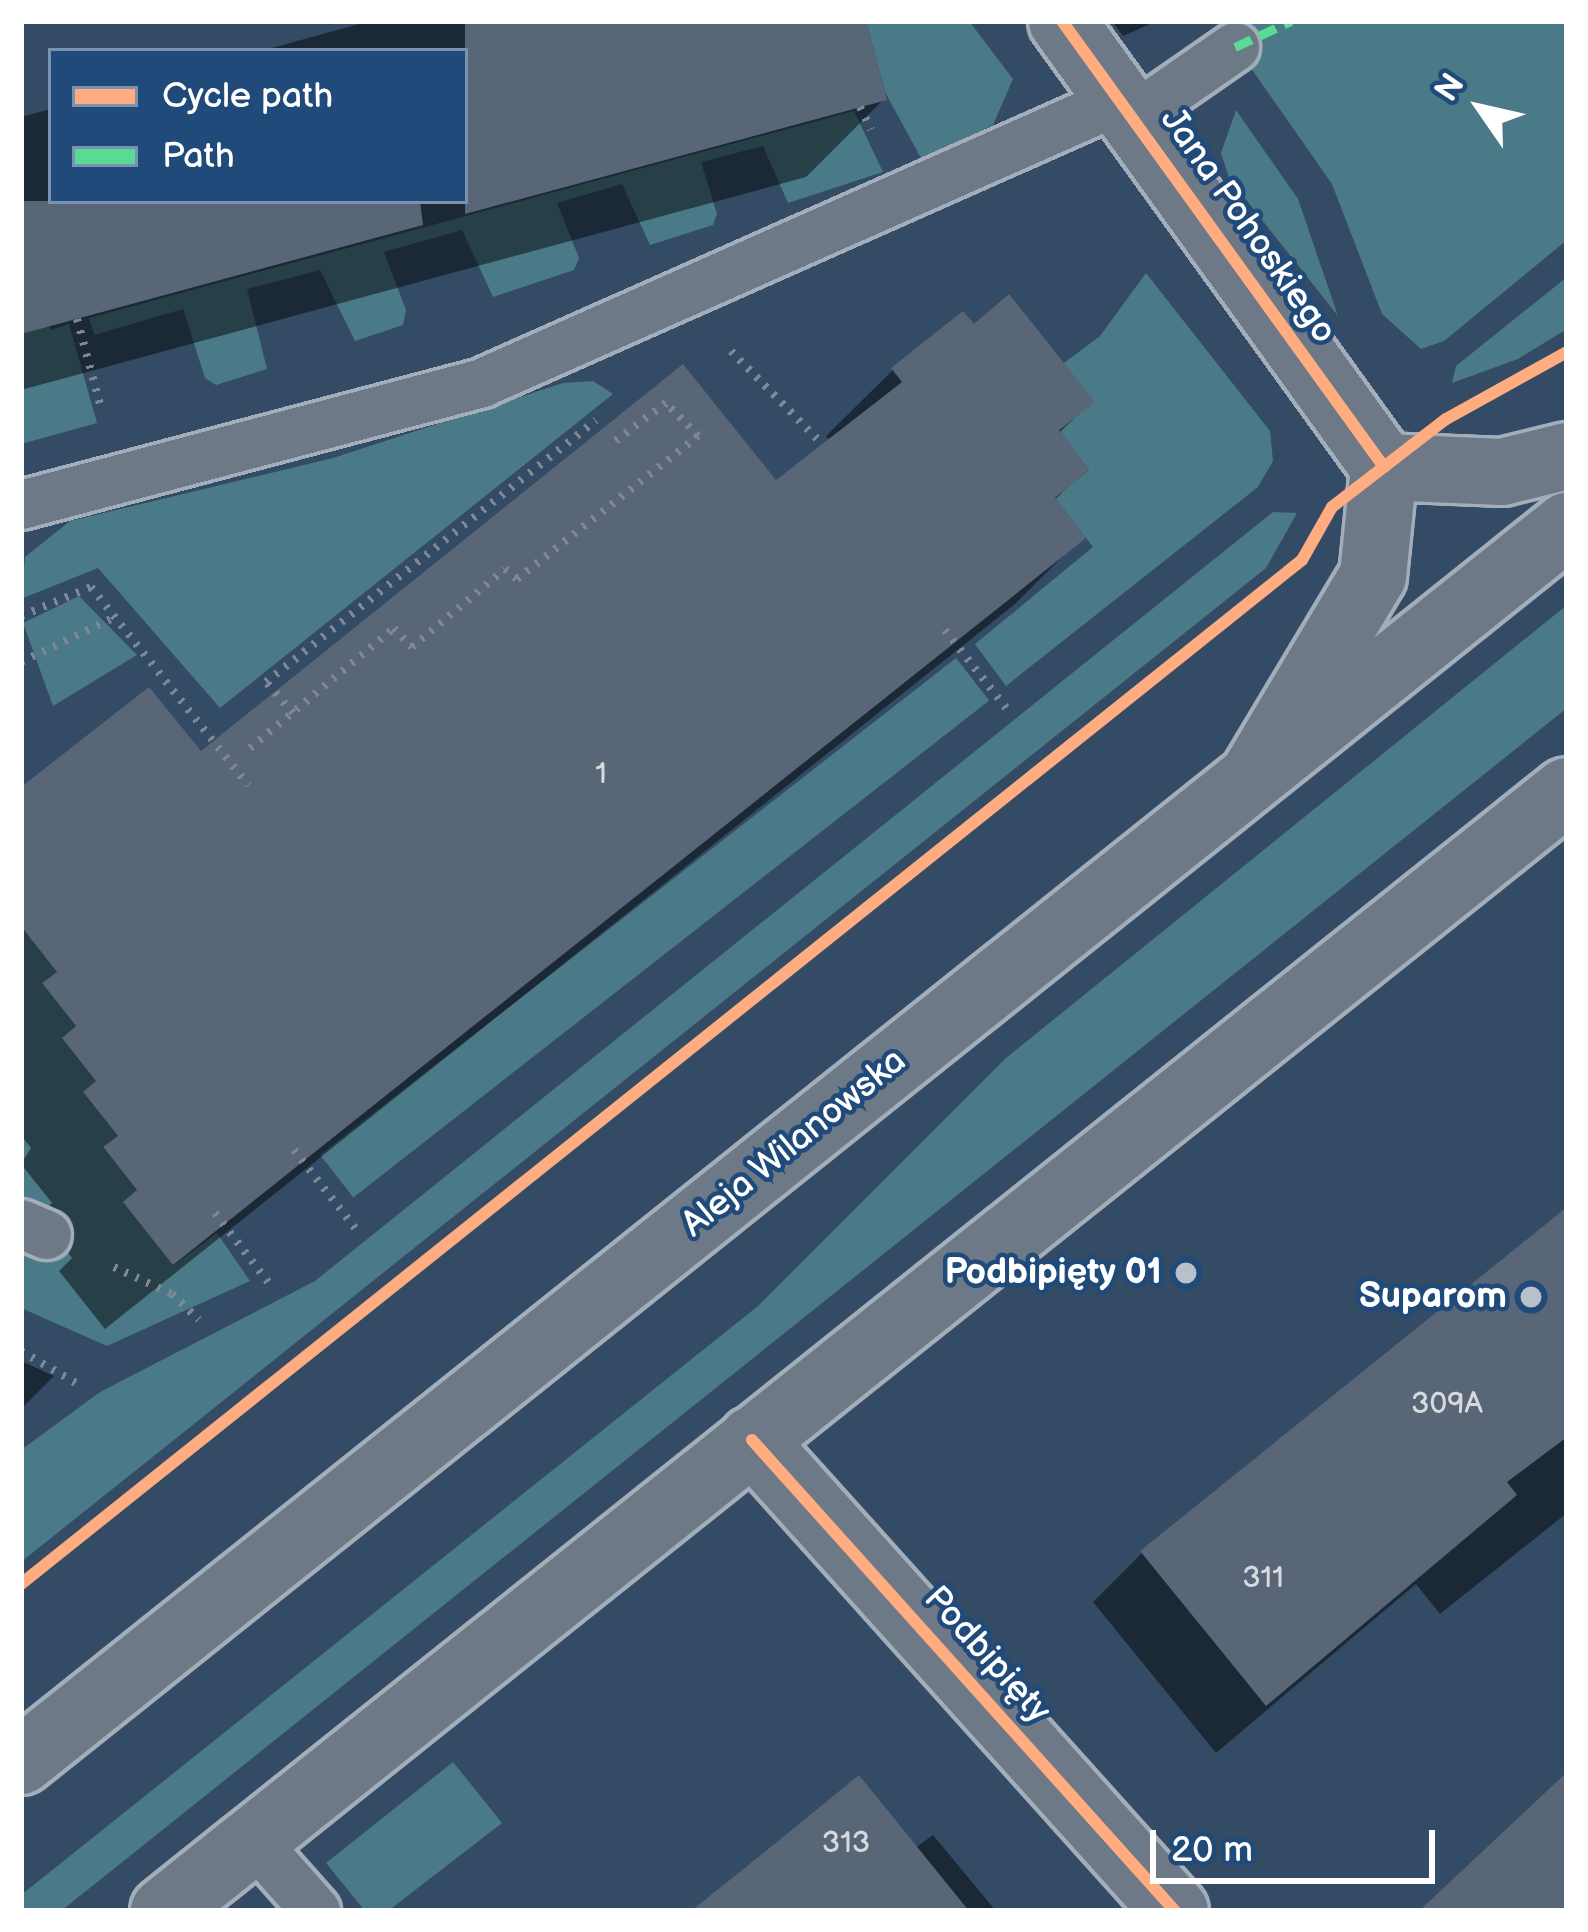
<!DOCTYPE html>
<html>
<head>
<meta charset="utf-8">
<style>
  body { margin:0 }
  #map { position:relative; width:1588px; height:1932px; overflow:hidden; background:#344b65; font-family:"Balsamiq Sans",sans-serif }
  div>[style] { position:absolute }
  .green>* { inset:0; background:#4a7988; transform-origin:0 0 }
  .shadow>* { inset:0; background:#0007 }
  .building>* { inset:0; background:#596677 }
  .path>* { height:8px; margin-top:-4px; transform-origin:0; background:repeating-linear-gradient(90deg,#7e8895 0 3px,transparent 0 12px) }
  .roads { filter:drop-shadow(3px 0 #a4aeba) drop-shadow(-3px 0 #a4aeba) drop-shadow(0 3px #a4aeba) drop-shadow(0 -3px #a4aeba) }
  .lane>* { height:48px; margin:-24px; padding:0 24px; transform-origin:24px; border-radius:24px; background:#6d7986 }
  .street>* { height:66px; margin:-33px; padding:0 33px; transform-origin:33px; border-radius:33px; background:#6d7986 }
  .secondary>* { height:66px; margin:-33px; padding:0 33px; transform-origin:33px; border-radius:33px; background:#6d7986 }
  .quiet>* { height:9px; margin-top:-4.5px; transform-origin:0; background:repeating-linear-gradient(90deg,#5adb95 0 18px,transparent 0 27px) }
  .cycleway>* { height:12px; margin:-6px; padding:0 6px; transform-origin:6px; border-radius:6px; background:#ffac80 }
  .dots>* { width:33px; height:33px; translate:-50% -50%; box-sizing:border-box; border:6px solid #1f4a7a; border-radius:50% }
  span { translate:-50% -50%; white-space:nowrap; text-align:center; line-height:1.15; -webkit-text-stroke:9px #1f4a7a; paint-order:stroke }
  .number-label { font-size:30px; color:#d6d9dd }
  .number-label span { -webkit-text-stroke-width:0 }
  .street-label { font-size:36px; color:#fff }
  .poi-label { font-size:36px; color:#fff; font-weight:700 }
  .right { translate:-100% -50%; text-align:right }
  .frame { position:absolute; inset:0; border:24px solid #fff; pointer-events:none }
  .legend { position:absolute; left:48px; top:48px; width:420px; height:156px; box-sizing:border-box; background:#1f4a7a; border:3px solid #7992af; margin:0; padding:15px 21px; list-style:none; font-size:36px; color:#fff }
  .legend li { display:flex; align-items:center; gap:24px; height:60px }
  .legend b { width:60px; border:3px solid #7992af }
  .north { position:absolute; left:1420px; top:48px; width:120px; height:120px; -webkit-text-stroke:9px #1f4a7a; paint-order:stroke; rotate:304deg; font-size:33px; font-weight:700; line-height:48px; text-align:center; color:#fff }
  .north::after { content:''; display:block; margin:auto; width:42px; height:54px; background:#fff; clip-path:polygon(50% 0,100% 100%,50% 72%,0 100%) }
  .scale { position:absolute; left:1150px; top:1830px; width:285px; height:54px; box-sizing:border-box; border:6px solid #fff; border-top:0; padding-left:15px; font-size:36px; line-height:42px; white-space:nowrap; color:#fff; -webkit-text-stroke:9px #1f4a7a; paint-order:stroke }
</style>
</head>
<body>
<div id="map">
  <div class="green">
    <div style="clip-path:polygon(866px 21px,969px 21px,1013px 79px,993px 125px,922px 160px,885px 92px)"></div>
    <div style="clip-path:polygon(1218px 21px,1567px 21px,1567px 240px,1444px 341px,1421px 349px,1382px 314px,1332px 184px)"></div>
    <div style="clip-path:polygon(1236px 110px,1298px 199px,1338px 316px,1229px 178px,1221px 153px)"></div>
    <div style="clip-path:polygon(854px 111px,883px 172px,788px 203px,763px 146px,701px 162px,717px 214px,713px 225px,650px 245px,622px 184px,557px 203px,579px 258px,574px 270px,493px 297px,462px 230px,384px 252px,406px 310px,403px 325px,355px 341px,320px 270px,247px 289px,267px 369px,216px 385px,205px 378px,183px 309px,94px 335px,92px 328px,89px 318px)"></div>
    <div style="clip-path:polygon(1146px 273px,1270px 431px,1273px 461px,1258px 487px,1006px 686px,975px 644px,1093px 547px,1055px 498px,1089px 470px,1059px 430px,1064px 363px,1100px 336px)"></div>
    <div style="clip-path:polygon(1567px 277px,1567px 329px,1518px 359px,1452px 383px,1456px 366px)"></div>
    <div style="clip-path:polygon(48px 322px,51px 330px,69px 324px,97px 423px,21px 444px,21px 329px)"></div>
    <div style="clip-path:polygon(593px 381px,613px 394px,220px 708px,98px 568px,21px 599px,25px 557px,70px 521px,333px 458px,563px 383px)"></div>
    <div style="clip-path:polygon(1273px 512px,1297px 513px,1266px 568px,21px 1562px,21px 1450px,100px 1392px,315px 1281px)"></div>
    <div style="clip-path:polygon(79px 596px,137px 655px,53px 706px,23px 623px)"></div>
    <div style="clip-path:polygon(1567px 605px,1567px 708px,61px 1911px,21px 1911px,21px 1895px,758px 1306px,1006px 1058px)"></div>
    <div style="left:956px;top:658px;width:54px;height:807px;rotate:52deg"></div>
    <div style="clip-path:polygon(21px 898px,57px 972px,42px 983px,76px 1026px,63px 1038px,96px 1081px,83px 1093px,118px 1136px,103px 1148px,137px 1190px,124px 1203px,174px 1265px,217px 1233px,250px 1281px,107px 1346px,21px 1308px)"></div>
    <div style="clip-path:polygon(453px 1762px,502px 1823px,388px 1911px,365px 1911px,326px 1863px)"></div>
  </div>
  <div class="shadow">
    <div style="clip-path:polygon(370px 21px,863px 21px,884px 99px,806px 177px,21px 390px,21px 117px,51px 109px,51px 201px,465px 201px,465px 51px,261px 51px)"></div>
    <div style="clip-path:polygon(1112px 21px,1157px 21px,1123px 36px)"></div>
    <div style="clip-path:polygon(973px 328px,1091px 402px,1058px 434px,1085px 469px,1054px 501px,1082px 537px,1015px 604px,105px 1329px,59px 1271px,72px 1258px,39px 1216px,52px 1203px,21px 1164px,31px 1148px,21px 1135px,21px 790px,200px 756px,776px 484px,830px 441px,826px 436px,893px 370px)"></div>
    <div style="clip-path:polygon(1567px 1238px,1567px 1513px,1440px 1614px,1416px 1584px,1216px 1753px,1093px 1602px,1142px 1553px)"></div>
    <div style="clip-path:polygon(21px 1361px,54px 1376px,21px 1409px)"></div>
    <div style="clip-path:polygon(933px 1835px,996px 1911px,695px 1911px,915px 1848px)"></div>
  </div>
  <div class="building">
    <div style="clip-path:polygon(465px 21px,866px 21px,887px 100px,465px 214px)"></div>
    <div style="clip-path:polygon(21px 201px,420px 201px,423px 225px,21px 334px)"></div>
    <div style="clip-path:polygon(1009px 294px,1095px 402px,1059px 430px,1089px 470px,1055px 498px,1086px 538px,173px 1265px,123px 1202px,137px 1190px,103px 1147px,118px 1136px,83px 1092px,96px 1081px,62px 1038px,76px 1026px,42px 983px,57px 972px,21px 926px,21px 787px,149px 687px,201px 751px,683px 364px,776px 480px,902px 382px,891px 368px,963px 311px,974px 324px)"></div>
    <div style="clip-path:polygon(1567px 1207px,1567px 1437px,1507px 1482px,1517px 1495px,1266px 1706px,1140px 1551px)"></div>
    <div style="clip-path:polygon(1567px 1772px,1567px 1911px,1419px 1911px)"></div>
    <div style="clip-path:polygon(859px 1775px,969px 1911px,691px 1911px,777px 1842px)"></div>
  </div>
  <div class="path">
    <div style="left:860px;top:107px;width:25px;rotate:64deg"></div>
    <div style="left:77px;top:319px;width:92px;rotate:74.9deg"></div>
    <div style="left:731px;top:351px;width:130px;rotate:45.6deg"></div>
    <div style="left:21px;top:616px;width:76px;rotate:-22.5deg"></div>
    <div style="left:91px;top:587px;width:253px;rotate:51.6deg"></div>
    <div style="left:945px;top:630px;width:100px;rotate:51.9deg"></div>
    <div style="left:21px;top:662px;width:104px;rotate:-25.6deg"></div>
    <div style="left:293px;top:713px;width:41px;rotate:-131.1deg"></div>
    <div style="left:266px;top:682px;width:421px;rotate:-38.4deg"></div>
    <div style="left:250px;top:748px;width:187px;rotate:-39.8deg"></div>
    <div style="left:394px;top:628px;width:26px;rotate:47deg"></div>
    <div style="left:412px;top:647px;width:121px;rotate:-40deg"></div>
    <div style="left:505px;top:569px;width:16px;rotate:40deg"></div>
    <div style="left:517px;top:579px;width:231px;rotate:-38.3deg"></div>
    <div style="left:698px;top:436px;width:46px;rotate:-134.1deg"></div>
    <div style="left:666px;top:403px;width:64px;rotate:143.3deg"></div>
    <div style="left:294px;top:1150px;width:100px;rotate:51.9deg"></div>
    <div style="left:215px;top:1213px;width:92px;rotate:52.5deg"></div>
    <div style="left:114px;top:1267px;width:64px;rotate:25deg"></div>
    <div style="left:172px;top:1294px;width:37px;rotate:44deg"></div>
    <div style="left:21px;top:1351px;width:69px;rotate:30.3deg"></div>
  </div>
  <div class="roads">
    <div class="lane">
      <div style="left:1134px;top:117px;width:123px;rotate:-34.7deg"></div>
      <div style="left:21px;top:505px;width:477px;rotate:-14.8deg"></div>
      <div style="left:482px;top:383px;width:700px;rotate:-23.93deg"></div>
      <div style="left:21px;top:1224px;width:28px;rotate:23deg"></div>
      <div style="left:253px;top:1840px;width:95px;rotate:48.4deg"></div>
    </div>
    <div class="street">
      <div style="left:1062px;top:21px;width:550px;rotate:54.17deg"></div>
      <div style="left:1255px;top:773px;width:230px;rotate:-59.1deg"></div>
      <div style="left:1373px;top:576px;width:110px;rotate:-84.2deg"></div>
      <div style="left:1384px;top:467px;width:118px;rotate:2.4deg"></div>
      <div style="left:1502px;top:472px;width:67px;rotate:-13.8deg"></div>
      <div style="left:752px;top:1440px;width:633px;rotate:48.07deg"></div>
    </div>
    <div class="secondary">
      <div style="left:21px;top:1761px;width:1979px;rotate:-38.62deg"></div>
      <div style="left:164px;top:1911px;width:1795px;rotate:-38.6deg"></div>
    </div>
  </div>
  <div class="quiet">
    <div style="left:1235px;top:47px;width:62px;rotate:-24.9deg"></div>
  </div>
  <div class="cycleway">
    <div style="left:1062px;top:21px;width:550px;rotate:54.17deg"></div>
    <div style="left:752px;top:1440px;width:633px;rotate:48.07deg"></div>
    <div style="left:21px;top:1584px;width:1640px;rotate:-38.64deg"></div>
    <div style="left:1302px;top:560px;width:61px;rotate:-60.5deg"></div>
    <div style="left:1332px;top:507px;width:144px;rotate:-37.7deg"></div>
    <div style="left:1446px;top:419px;width:138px;rotate:-29deg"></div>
  </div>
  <div class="dots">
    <div style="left:1186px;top:1273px;background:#b8c0c9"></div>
    <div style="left:1531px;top:1297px;background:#b8c0c9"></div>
  </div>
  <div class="number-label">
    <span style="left:601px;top:774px">1</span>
    <span style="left:1447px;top:1404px">309A</span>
    <span style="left:1263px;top:1578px">311</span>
    <span style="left:846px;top:1843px">313</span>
  </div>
  <div class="street-label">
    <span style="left:1248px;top:226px;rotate:55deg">Jana Pohoskiego</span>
    <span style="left:794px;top:1143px;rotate:-39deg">Aleja Wilanowska</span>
    <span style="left:987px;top:1655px;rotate:48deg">Podbipięty</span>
  </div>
  <div class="poi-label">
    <span class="right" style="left:1162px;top:1273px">Podbipięty 01</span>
    <span class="right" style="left:1507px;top:1297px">Suparom</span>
  </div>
  <div class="frame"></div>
  <ul class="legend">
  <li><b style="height:15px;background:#ffac80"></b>Cycle path</li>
  <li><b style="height:15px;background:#5adb95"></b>Path</li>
  </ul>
  <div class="north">N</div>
  <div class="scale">20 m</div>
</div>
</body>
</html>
